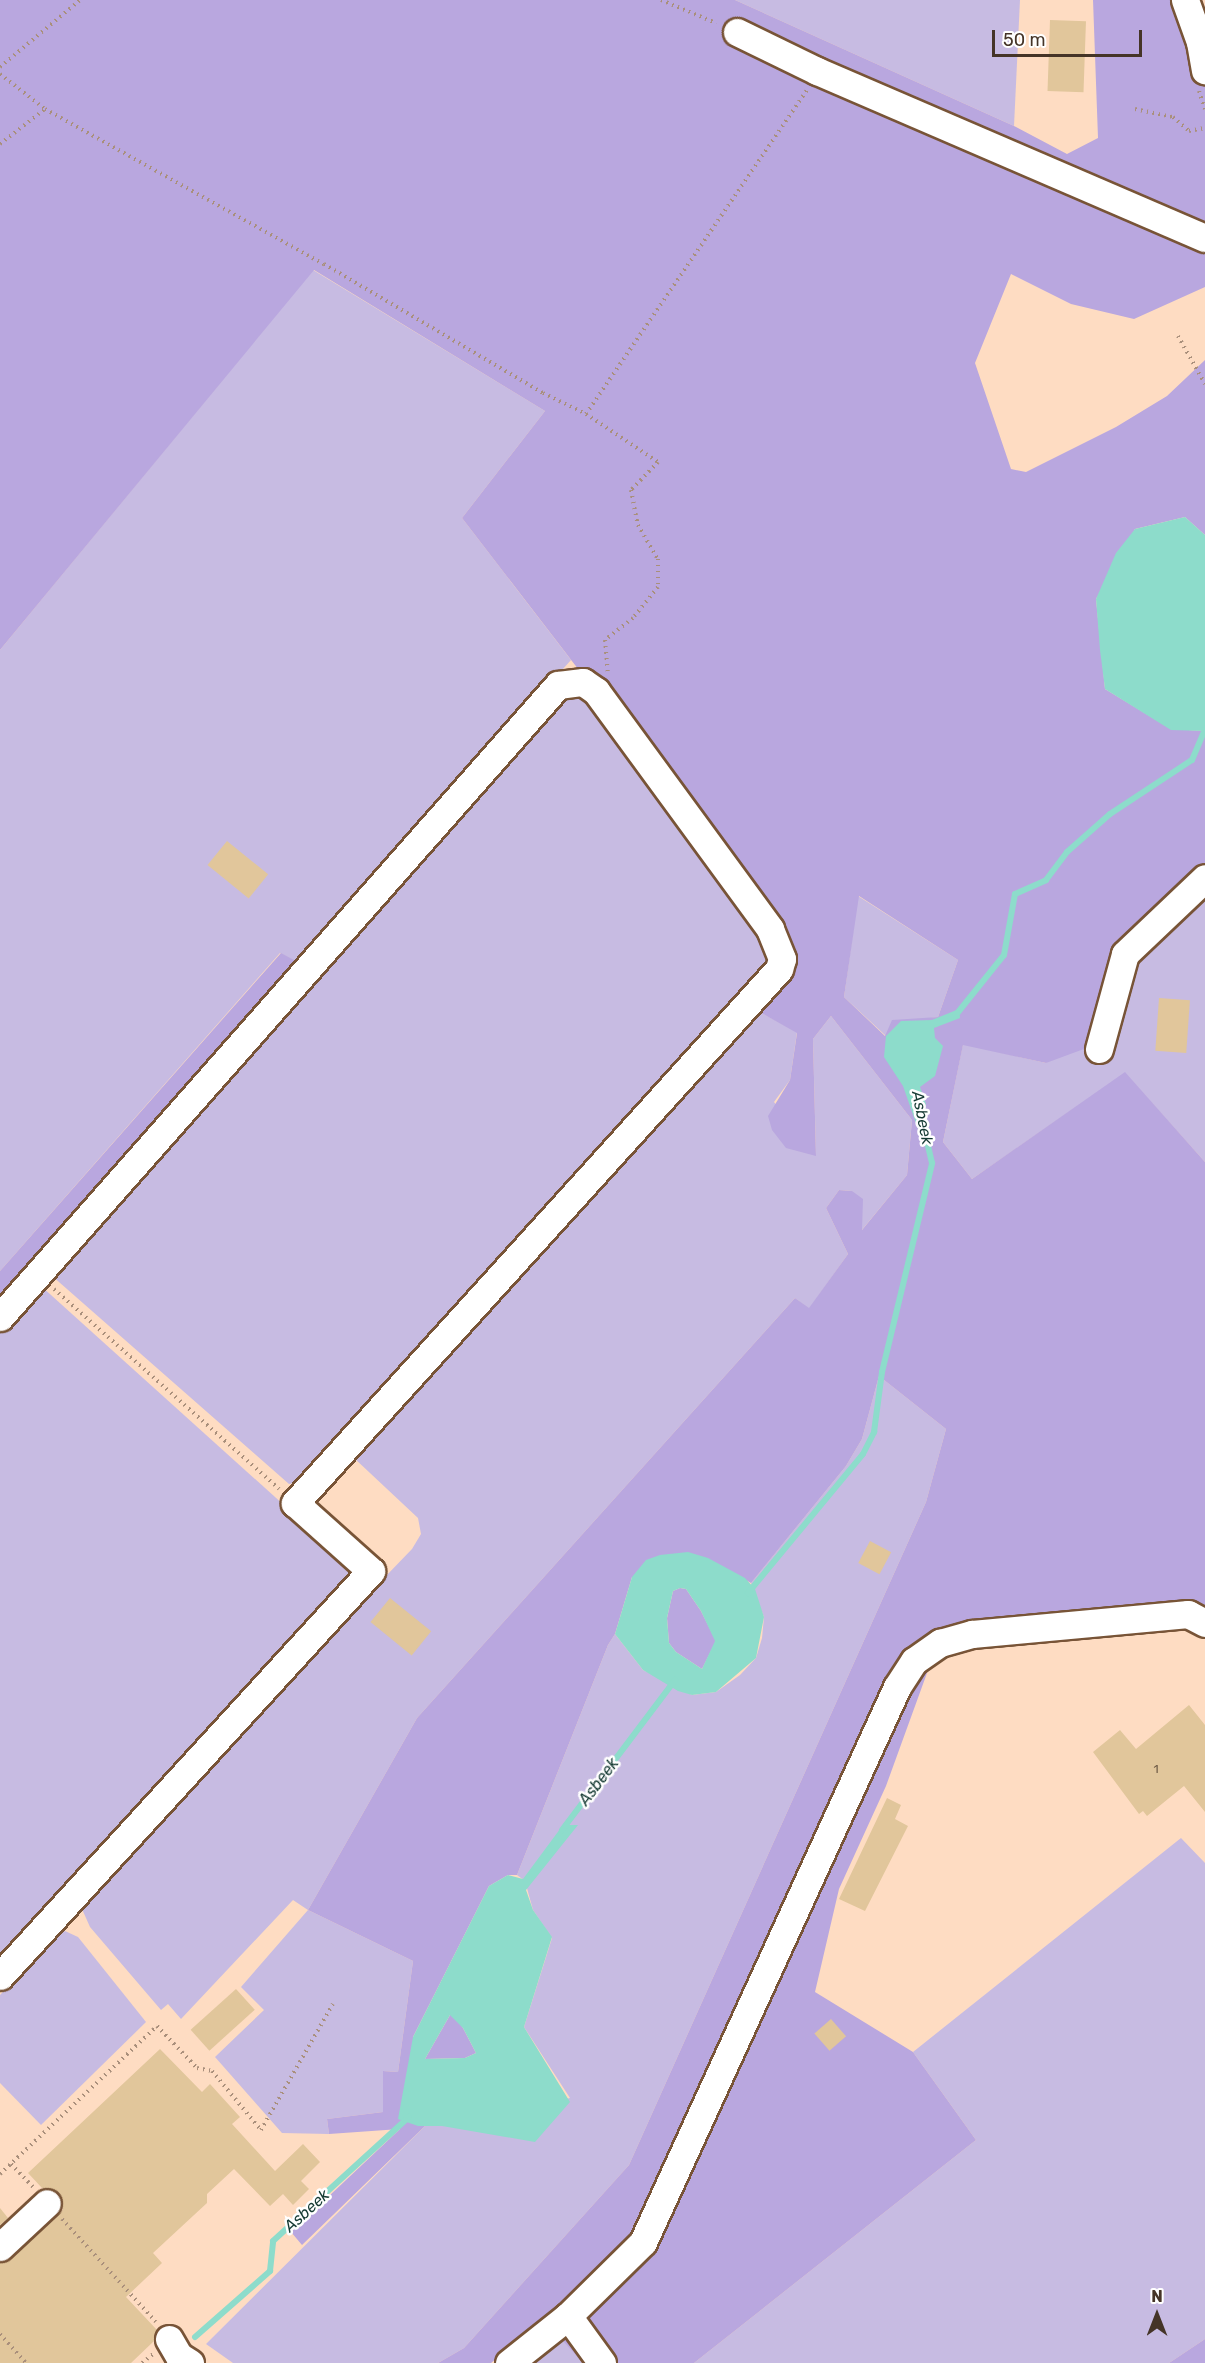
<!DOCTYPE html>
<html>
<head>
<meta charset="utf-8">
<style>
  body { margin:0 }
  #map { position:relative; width:1205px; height:2363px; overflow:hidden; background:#fedcc2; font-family:Rubik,sans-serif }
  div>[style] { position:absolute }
  .green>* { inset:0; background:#c7bbe2 }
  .forest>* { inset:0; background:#b9a7df }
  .water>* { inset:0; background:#8ddccb }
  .stream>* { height:6px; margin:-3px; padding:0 3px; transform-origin:3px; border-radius:3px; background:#8ddccb }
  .building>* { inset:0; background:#e1c69b; transform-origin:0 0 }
  .path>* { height:4px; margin-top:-2px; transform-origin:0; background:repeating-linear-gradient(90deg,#a98f7b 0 1.5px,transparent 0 6px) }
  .roads { filter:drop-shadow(2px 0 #785437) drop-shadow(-2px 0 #785437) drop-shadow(0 2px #785437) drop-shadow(0 -2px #785437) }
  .minor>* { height:27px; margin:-13.5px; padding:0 13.5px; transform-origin:13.5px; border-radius:13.5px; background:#fff }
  span { translate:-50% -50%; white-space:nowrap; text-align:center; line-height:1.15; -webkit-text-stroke:5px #fff; paint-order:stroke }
  .number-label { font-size:12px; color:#6c5844 }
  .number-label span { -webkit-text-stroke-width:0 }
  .water-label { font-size:16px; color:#153a33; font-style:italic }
  .north { position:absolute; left:1127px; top:2285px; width:60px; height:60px; -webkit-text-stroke:4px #fff; paint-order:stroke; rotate:0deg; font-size:16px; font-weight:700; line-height:24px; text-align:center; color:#453427 }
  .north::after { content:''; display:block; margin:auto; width:21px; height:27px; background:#453427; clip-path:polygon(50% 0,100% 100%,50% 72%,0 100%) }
  .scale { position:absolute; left:992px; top:30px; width:150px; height:27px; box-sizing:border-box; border:3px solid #453427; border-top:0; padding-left:8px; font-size:18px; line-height:21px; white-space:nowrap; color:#453427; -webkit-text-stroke:4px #fff; paint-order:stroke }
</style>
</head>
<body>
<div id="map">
  <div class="green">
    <div style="clip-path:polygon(735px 0,1020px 0,1014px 126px)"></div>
    <div style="clip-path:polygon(313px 270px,545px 411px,462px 518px,571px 660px,299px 963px,280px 953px,0 1271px,0 650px)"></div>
    <div style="clip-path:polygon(581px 693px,762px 927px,772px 967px,299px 1482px,289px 1484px,51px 1275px,322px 975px,547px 714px,566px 694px)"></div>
    <div style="clip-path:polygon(858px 896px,958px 960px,938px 1017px,908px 1021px,886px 1036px,844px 997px)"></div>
    <div style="clip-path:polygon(1205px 900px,1205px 1162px,1125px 1073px,972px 1179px,943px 1142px,963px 1044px,1046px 1063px,1136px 962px)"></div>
    <div style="clip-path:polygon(756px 1010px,797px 1032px,790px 1080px,774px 1102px,816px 1155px,813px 1039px,831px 1016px,912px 1120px,907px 1175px,861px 1231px,852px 1191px,839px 1190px,826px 1208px,848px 1254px,809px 1309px,795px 1298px,417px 1718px,308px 1910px,413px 1961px,398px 2072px,383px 2071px,383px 2112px,327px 2119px,329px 2134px,282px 2133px,215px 2057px,264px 2010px,241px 1987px,308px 1910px,293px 1900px,181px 2019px,168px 2004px,161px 2010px,90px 1927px,82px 1909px,305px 1660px,412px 1549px,421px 1534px,418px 1518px,354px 1458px)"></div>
    <div style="clip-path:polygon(41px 1286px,357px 1571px,0 1965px,0 1332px)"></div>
    <div style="clip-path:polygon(879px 1376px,946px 1429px,926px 1502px,629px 2165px,464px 2348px,438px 2363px,233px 2363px,206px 2344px,426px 2125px,442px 2126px,570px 2098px,524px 2027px,552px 1938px,533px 1910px,525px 1881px,517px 1875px,608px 1645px,615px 1634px,643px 1670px,692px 1695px,716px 1692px,740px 1675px,756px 1658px,762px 1638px,764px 1617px,751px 1583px,846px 1466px,862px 1439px)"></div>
    <div style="clip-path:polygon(1181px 1838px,1205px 1863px,1205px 2339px,1169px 2363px,694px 2363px,976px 2140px,913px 2052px)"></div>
    <div style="clip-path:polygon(65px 1931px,78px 1937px,146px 2022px,41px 2125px,0 2083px,0 1995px,51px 1939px)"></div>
    <div style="clip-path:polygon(562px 2339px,583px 2363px,531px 2363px)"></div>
  </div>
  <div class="forest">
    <div style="clip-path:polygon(evenodd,0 0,735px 0,1014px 126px,1067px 154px,1098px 138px,1093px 0,1198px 0,1205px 22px,1205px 287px,1134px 319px,1071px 304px,1011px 274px,975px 363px,1011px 469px,1026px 472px,1116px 427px,1167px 396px,1205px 360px,1205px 535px,1185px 517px,1135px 529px,1096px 599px,1105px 689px,1171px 729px,1205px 731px,1205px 900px,1136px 962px,1119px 1036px,1046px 1063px,963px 1045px,943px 1142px,972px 1179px,1125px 1072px,1205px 1162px,1205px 1611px,935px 1651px,886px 1786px,839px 1889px,815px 1992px,913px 2052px,976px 2140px,694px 2363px,583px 2363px,544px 2320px,491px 2363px,438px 2363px,464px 2348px,629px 2165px,926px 1502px,946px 1429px,879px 1376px,862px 1439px,846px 1466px,751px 1583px,732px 1572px,632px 1577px,615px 1634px,608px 1645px,517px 1875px,508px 1875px,489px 1886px,413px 2037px,418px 2126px,426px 2125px,302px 2245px,291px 2232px,400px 2129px,329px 2134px,327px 2119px,383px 2112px,383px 2071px,398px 2072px,413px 1961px,308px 1910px,417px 1718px,795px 1298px,809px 1308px,848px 1254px,826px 1208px,839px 1190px,852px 1191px,863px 1199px,862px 1230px,907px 1175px,912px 1120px,831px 1016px,813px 1039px,816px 1156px,786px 1148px,772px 1130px,768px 1116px,790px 1080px,797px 1033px,756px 1010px,783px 975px,794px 950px,462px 518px,545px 411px,314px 270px,0 650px,0 0,859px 896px,958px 960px,938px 1017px,892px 1020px,885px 1036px,844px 997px,859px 896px)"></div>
    <div style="clip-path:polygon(281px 953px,322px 975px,0 1332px,0 1271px)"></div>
    <div style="clip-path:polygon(680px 1588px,686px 1589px,701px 1611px,716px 1641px,702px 1669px,676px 1652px,669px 1643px,667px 1618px,673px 1591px)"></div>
    <div style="clip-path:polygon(450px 2015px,454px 2015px,463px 2028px,476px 2053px,465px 2058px,425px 2059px)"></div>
    <div style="clip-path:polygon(1205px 2339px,1205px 2363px,1169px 2363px)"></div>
  </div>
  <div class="water">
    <div style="clip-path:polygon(1185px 517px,1205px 535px,1205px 731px,1171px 730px,1105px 689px,1100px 650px,1096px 599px,1116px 553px,1135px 529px)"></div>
    <div style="clip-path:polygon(959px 1009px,960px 1018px,934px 1028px,935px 1038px,943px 1046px,935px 1076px,920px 1087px,926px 1104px,918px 1129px,903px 1086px,884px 1057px,886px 1036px,901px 1021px,932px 1020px)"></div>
    <div style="clip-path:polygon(evenodd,688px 1552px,708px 1558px,745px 1578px,755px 1589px,764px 1617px,756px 1658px,716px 1692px,692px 1695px,678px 1691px,643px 1670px,615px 1634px,632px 1577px,646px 1560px,660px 1555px,688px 1552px,680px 1588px,686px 1589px,701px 1611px,715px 1641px,702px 1669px,676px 1652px,669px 1643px,667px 1618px,673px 1591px,680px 1588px)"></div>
    <div style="clip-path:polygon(evenodd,563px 1825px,578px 1825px,526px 1890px,533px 1910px,552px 1937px,524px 2027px,570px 2102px,535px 2142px,442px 2126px,418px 2126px,398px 2119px,413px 2037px,489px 1886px,508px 1875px,523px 1879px,563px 1825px,450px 2015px,463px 2028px,476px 2053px,465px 2058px,425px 2059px,450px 2015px)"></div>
  </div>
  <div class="stream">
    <div style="left:955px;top:1016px;width:78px;rotate:-51.2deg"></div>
    <div style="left:1004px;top:955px;width:62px;rotate:-79.8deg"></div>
    <div style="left:1015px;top:894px;width:34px;rotate:-24deg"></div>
    <div style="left:1046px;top:880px;width:35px;rotate:-53deg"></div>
    <div style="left:1067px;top:852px;width:57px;rotate:-41.5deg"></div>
    <div style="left:1110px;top:814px;width:98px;rotate:-33.4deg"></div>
    <div style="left:1192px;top:760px;width:33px;rotate:-67deg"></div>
    <div style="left:748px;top:1593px;width:180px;rotate:-50.4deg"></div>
    <div style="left:863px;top:1454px;width:25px;rotate:-63deg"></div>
    <div style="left:874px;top:1432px;width:61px;rotate:-82.4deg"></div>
    <div style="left:882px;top:1372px;width:215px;rotate:-76.5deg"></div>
    <div style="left:932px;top:1163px;width:52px;rotate:-103.2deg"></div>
    <div style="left:562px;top:1830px;width:188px;rotate:-53deg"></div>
    <div style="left:195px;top:2337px;width:100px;rotate:-41.3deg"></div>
    <div style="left:270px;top:2271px;width:30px;rotate:-84deg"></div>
    <div style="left:273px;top:2241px;width:184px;rotate:-42.4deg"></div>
  </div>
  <div class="building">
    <div style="left:1050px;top:20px;width:36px;height:71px;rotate:2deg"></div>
    <div style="left:227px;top:841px;width:53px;height:31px;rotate:39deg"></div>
    <div style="left:1159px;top:998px;width:31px;height:53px;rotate:4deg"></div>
    <div style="left:870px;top:1541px;width:24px;height:25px;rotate:28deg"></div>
    <div style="left:390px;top:1598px;width:53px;height:31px;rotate:39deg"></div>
    <div style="clip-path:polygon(1189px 1705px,1205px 1725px,1205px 1812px,1184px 1786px,1147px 1816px,1143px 1811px,1139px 1814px,1093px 1752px,1120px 1730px,1136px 1749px)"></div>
    <div style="clip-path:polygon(887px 1798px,901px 1805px,895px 1819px,908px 1826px,865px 1911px,839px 1899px)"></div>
    <div style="left:236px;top:1989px;width:28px;height:61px;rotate:48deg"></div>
    <div style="left:831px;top:2019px;width:23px;height:22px;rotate:49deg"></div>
    <div style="clip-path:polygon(160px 2049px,202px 2092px,210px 2084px,240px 2117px,232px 2124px,275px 2171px,303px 2144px,320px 2162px,301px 2181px,309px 2189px,293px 2205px,283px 2194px,270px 2206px,234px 2169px,207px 2194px,207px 2203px,153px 2253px,162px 2263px,126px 2297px,157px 2330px,154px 2341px,131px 2363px,0 2363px,0 2262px,11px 2259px,63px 2210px,58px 2192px,42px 2188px,28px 2173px)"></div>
    <div style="clip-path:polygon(0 2208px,8px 2218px,0 2225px)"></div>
  </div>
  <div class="path">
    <div style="left:661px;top:0;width:60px;rotate:22.7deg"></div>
    <div style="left:0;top:67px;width:104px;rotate:-39.9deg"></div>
    <div style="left:0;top:74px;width:57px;rotate:37.9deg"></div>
    <div style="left:45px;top:109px;width:319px;rotate:29.1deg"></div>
    <div style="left:324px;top:264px;width:254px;rotate:30.5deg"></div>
    <div style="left:543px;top:393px;width:48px;rotate:26deg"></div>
    <div style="left:586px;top:414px;width:87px;rotate:33.7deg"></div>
    <div style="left:658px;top:462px;width:39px;rotate:134deg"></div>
    <div style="left:631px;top:490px;width:36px;rotate:79deg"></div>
    <div style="left:638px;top:525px;width:39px;rotate:60deg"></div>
    <div style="left:658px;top:559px;width:28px;rotate:90deg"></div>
    <div style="left:658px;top:587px;width:40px;rotate:129deg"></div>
    <div style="left:633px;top:618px;width:36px;rotate:142deg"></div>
    <div style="left:605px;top:640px;width:32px;rotate:85deg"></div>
    <div style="left:1199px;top:91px;width:19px;rotate:72deg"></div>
    <div style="left:1135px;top:109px;width:39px;rotate:12deg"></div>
    <div style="left:1173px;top:117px;width:21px;rotate:41deg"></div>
    <div style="left:1189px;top:131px;width:16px;rotate:-11deg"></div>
    <div style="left:0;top:144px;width:57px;rotate:-37.9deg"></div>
    <div style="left:1178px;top:336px;width:55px;rotate:60.6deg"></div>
    <div style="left:586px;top:414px;width:392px;rotate:-55.7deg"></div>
    <div style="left:54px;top:1289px;width:301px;rotate:41.6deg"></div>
    <div style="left:11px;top:2164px;width:32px;rotate:46deg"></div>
    <div style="left:0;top:2174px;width:216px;rotate:-43.3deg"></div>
    <div style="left:157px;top:2026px;width:58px;rotate:46.4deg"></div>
    <div style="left:197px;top:2068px;width:15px;rotate:11deg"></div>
    <div style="left:212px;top:2071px;width:77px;rotate:50.3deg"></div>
    <div style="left:261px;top:2130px;width:145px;rotate:-60.3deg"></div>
    <div style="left:62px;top:2219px;width:139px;rotate:47.6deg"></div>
    <div style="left:0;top:2334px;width:39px;rotate:48deg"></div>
    <div style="left:142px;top:2363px;width:14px;rotate:-39deg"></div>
  </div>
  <div class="roads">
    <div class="minor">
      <div style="left:1185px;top:0;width:45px;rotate:70.3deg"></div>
      <div style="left:1200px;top:42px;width:29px;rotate:80deg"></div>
      <div style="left:737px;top:32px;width:89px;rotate:26deg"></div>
      <div style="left:817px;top:71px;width:422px;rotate:23.3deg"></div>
      <div style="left:1099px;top:1049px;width:98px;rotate:-74.7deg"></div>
      <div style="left:1125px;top:954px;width:110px;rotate:-43.5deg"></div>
      <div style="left:0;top:1317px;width:843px;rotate:-48.56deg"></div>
      <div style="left:558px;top:685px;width:25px;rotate:-7deg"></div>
      <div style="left:583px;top:682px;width:16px;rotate:35deg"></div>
      <div style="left:596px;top:691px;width:295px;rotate:53.8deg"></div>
      <div style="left:770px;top:929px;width:32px;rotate:68deg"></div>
      <div style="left:782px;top:959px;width:10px;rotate:107deg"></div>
      <div style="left:779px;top:969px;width:721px;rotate:132.19deg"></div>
      <div style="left:295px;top:1503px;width:102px;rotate:41.8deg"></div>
      <div style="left:371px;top:1571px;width:549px;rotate:132.49deg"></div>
      <div style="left:0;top:2247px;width:64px;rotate:-43.1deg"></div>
      <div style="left:568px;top:2316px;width:58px;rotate:54.1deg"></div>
      <div style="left:169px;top:2339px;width:20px;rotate:60deg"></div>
      <div style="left:179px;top:2356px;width:13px;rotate:32deg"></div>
      <div style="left:509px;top:2363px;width:75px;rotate:-38.5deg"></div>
      <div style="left:568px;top:2316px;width:105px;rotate:-44.6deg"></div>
      <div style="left:643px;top:2242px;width:610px;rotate:-65.41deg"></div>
      <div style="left:897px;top:1687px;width:31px;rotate:-57deg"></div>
      <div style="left:914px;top:1661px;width:32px;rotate:-35deg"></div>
      <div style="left:940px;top:1643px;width:33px;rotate:-16deg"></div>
      <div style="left:972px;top:1634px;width:217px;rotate:-5.3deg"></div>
      <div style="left:1188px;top:1614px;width:19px;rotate:28deg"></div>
    </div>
  </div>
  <div class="number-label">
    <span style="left:1156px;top:1770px">1</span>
  </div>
  <div class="water-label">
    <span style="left:922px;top:1118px;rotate:79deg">Asbeek</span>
    <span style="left:599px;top:1782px;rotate:-53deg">Asbeek</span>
    <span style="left:307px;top:2211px;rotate:-42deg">Asbeek</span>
  </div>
  <div class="north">N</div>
  <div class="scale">50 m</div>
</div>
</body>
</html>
